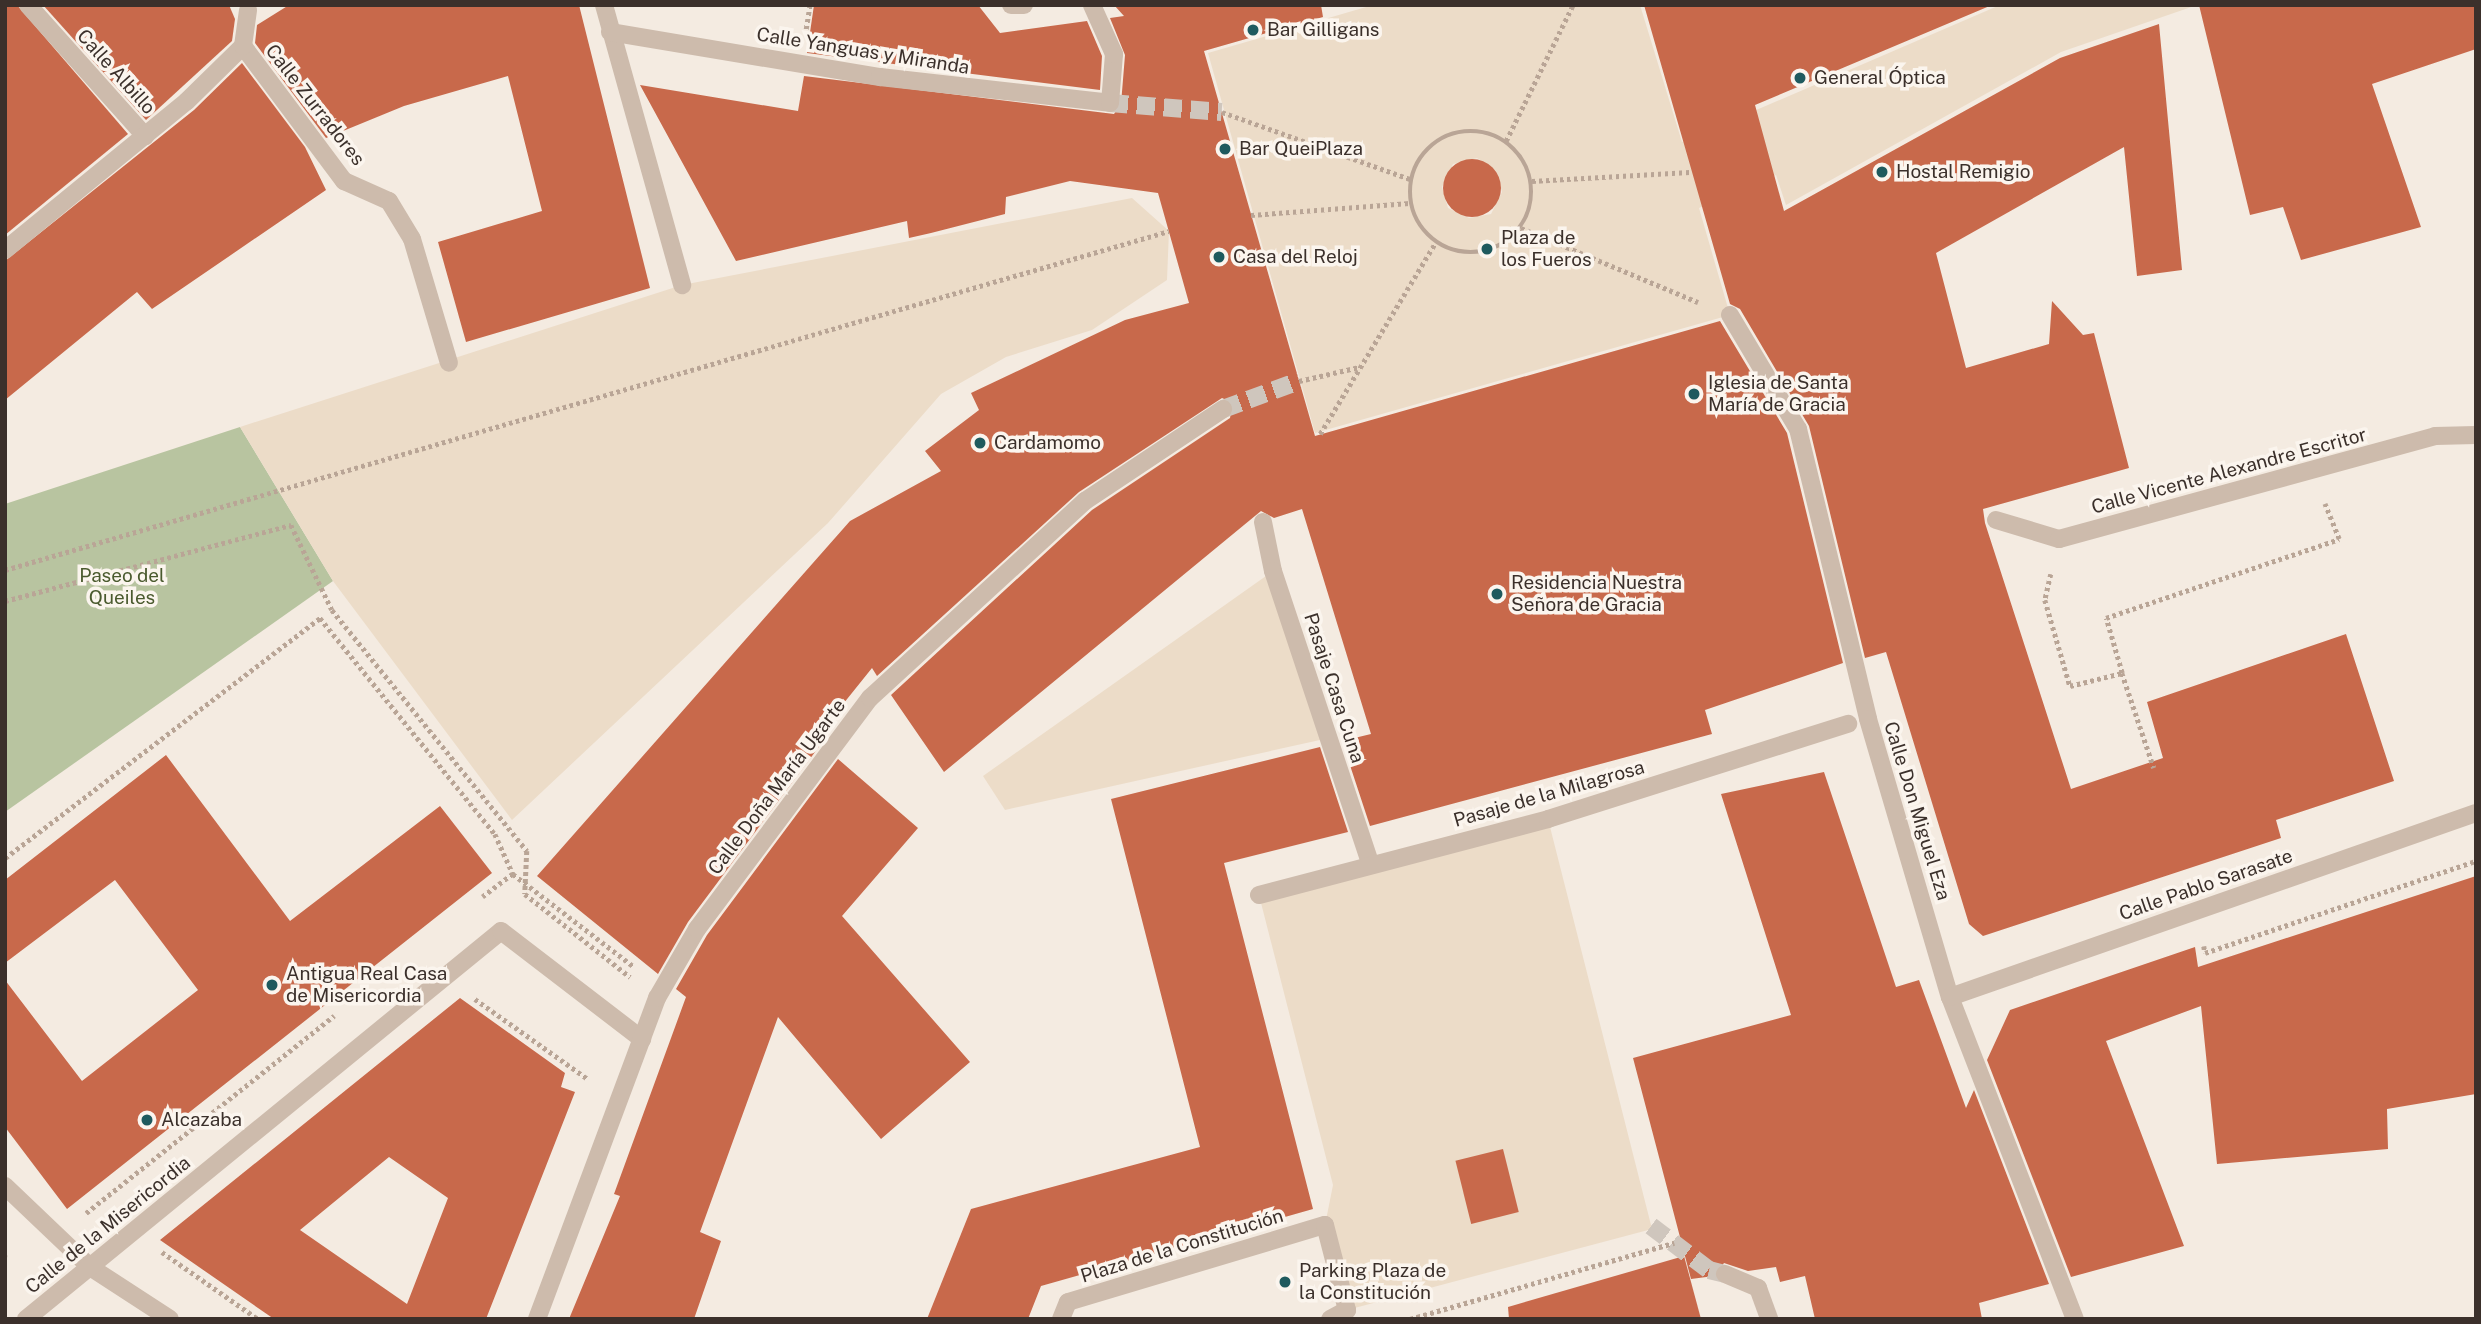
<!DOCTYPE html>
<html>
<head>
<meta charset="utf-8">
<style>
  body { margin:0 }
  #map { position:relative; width:2481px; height:1324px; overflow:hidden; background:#f4ebe1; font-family:"Public Sans",sans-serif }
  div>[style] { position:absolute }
  .green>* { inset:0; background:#b8c4a0 }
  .plaza>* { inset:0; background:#ecdcc8 }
  .building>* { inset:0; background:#c8694b; transform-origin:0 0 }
  .round { border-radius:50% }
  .street-tunnel>* { height:18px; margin-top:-9px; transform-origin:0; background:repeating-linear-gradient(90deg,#cfc6bd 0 18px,transparent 0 27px) }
  .path>* { height:4.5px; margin-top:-2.25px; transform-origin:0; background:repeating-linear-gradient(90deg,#b9a596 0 3.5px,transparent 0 7px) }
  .path>.ring { margin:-2.25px; padding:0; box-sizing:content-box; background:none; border:4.5px solid #b9a596; border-radius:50% }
  .lane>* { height:18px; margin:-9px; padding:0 9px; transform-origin:9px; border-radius:9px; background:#cdbbac }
  .street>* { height:18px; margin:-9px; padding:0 9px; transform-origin:9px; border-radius:9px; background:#cdbbac }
  .dots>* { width:19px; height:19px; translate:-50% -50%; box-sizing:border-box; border:4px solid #fbf5ee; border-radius:50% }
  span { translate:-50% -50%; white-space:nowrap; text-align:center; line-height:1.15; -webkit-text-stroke:7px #fbf5ee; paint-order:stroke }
  .poi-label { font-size:19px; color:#3b302b }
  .left { translate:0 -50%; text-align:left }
  .street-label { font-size:19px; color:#3b302b }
  .park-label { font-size:19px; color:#4a5a2e }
  .frame { position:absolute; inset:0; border:7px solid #3b302b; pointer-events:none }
</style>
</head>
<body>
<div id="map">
  <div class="green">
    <div style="clip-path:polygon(240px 427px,333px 581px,5px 812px,5px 504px)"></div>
  </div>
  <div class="plaza">
    <div style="clip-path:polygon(evenodd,1373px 5px,1640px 5px,1682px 142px,2000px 5px,2197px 5px,2061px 52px,1786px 205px,1776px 175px,1699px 208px,1730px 315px,1315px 433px,1208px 53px,1373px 5px,1477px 158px,1496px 171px,1502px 192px,1491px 214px,1469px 218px,1448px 208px,1442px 187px,1453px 164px,1477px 158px)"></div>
    <div style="clip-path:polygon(1132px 198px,1169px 231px,1167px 280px,1092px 330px,1006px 357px,941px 394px,828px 523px,512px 820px,333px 581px,240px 427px,682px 285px)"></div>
    <div style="clip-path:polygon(1273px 571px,1329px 738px,1005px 810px,983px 776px)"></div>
    <div style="clip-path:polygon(1548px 819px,1652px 1229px,1347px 1310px,1325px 1225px,1333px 1185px,1259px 895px)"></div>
  </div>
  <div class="building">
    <div style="clip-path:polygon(5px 5px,17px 5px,128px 134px,5px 235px)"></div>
    <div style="clip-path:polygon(43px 5px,229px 5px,235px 19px,232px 41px,146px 120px)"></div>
    <div style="clip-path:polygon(289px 5px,579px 5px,650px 288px,466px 342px,438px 242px,542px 211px,508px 76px,404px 106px,326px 138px,255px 43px,257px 25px)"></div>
    <div style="clip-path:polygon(814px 5px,978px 5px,1000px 33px,1087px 21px,1102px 56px,1100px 90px,807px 53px)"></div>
    <div style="clip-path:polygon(1114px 5px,1321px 5px,1323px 17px,1204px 51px,1315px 436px,1720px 321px,1787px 433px,1843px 663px,1705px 710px,1712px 734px,1370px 826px,1342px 741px,1371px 734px,1302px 509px,1274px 518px,1261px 511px,944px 772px,891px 695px,1092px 510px,1230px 418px,1233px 403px,1222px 398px,1079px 492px,877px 676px,872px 668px,815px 739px,821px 744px,688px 922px,658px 974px,537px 876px,850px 521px,941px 471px,925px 451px,979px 410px,971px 393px,1125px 320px,1189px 303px,1158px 193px,1070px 181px,1006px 197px,1005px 214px,931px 233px,909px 238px,907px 221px,736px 261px,640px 85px,798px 111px,804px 76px,1114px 114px,1121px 104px,1125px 55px,1110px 18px,1124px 16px)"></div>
    <div style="clip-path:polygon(1644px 5px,1992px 5px,1755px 105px,1784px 211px,2060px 58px,2159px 24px,2182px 270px,2137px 276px,2124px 147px,1936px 253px,1966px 368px,2049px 344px,2052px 301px,2083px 335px,2094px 333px,2129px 468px,1983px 509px,1985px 523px,2071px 789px,2163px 758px,2147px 702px,2346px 634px,2394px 781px,2276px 820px,2281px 838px,1983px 936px,1969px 924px,1886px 652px,1865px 658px,1809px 426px,1740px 309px,1730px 304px)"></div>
    <div style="clip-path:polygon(2199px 5px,2476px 5px,2476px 49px,2372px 84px,2421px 227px,2301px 260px,2283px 207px,2250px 215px)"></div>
    <div style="clip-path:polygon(242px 63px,305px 147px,326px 190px,152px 309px,137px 292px,5px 400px,5px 261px,194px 110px)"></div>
    <div class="round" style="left:1443px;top:159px;width:58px;height:58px"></div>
    <div style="clip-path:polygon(1320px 747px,1348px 832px,1224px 863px,1313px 1209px,1041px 1286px,1028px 1319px,927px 1319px,971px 1209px,1200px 1147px,1111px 799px)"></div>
    <div style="clip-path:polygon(166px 755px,290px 921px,440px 806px,492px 873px,67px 1209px,5px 1127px,5px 980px,82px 1081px,198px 990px,115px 880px,5px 963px,5px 880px)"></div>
    <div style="clip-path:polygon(838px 759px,918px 828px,842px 916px,970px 1062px,881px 1139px,778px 1017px,700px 1232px,721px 1241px,694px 1319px,569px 1319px,620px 1196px,614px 1194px,686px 997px,676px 989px,707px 935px)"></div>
    <div style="clip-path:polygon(1824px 772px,1896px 987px,1919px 980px,1966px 1108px,1974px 1090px,2049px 1284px,1979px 1303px,1982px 1319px,1815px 1319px,1805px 1276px,1780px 1282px,1776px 1267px,1748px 1271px,1724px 1263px,1714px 1276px,1691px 1279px,1633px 1058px,1791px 1015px,1721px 794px)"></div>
    <div style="clip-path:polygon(2476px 876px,2476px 1094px,2387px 1109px,2388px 1149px,2217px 1164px,2201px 1006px,2106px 1041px,2184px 1246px,2071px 1277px,1987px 1060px,2010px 1010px,2195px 947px,2198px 967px)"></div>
    <div style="clip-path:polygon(evenodd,460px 998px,565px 1073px,561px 1087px,575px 1092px,486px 1319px,274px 1319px,160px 1240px,460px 998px,389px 1157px,448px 1198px,407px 1304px,300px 1230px,389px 1157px)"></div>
    <div style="left:1503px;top:1149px;width:65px;height:49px;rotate:76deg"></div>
    <div style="clip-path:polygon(1684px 1256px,1701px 1319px,1509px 1319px,1508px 1307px)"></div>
  </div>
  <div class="street-tunnel">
    <div style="left:1110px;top:103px;width:112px;rotate:4.6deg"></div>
    <div style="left:1223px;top:409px;width:81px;rotate:-20.2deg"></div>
    <div style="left:1651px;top:1226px;width:73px;rotate:37.2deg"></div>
    <div style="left:1709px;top:1270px;width:16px;rotate:14deg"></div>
  </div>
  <div class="path">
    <div style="left:806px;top:29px;width:24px;rotate:-81deg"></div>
    <div style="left:1222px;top:112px;width:200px;rotate:19.6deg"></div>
    <div class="ring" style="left:1410px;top:131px;width:117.5px;height:117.5px"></div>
    <div style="left:1506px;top:141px;width:152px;rotate:-63.8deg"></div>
    <div style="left:1532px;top:181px;width:158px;rotate:-3.3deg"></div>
    <div style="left:1251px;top:215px;width:159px;rotate:-4.3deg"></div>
    <div style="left:1521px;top:228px;width:192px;rotate:22.7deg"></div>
    <div style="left:1299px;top:381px;width:62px;rotate:-13.1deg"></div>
    <div style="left:1320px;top:434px;width:223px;rotate:-58.9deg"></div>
    <div style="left:5px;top:570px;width:1212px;rotate:-16.24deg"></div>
    <div style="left:2051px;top:574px;width:27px;rotate:103deg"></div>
    <div style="left:2045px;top:600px;width:90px;rotate:73.8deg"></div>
    <div style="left:2070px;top:686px;width:54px;rotate:-14deg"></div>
    <div style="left:2122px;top:673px;width:100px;rotate:71.4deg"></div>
    <div style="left:5px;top:601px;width:296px;rotate:-14.9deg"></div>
    <div style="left:291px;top:525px;width:94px;rotate:64.2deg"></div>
    <div style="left:332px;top:610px;width:310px;rotate:51deg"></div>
    <div style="left:527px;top:851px;width:43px;rotate:92.7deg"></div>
    <div style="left:525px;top:894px;width:134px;rotate:38.3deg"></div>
    <div style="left:2122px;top:673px;width:57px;rotate:-106.2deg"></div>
    <div style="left:2106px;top:618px;width:246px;rotate:-18.7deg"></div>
    <div style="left:2339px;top:539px;width:38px;rotate:-112deg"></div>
    <div style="left:5px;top:858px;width:396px;rotate:-37.3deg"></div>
    <div style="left:320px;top:618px;width:278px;rotate:51deg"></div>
    <div style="left:495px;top:834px;width:44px;rotate:65.8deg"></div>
    <div style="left:513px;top:874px;width:38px;rotate:143deg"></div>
    <div style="left:513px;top:874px;width:153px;rotate:37.5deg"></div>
    <div style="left:2204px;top:946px;width:7px;rotate:82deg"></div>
    <div style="left:2205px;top:953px;width:286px;rotate:-18.8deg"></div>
    <div style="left:475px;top:999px;width:138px;rotate:35.3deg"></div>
    <div style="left:86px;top:1213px;width:317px;rotate:-38.5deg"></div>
    <div style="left:162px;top:1252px;width:117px;rotate:34.9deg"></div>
    <div style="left:5px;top:1255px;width:2px;rotate:90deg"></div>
    <div style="left:1410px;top:1319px;width:275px;rotate:-16.1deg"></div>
  </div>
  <div class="lane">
    <div style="left:1996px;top:520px;width:66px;rotate:16.8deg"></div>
    <div style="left:2059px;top:539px;width:390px;rotate:-15.3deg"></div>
    <div style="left:2435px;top:436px;width:41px;rotate:-1.4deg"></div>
    <div style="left:1061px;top:1319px;width:18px;rotate:-68deg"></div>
    <div style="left:1068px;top:1302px;width:268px;rotate:-16.7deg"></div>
    <div style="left:1325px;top:1225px;width:88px;rotate:75.5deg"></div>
    <div style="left:1347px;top:1310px;width:19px;rotate:152deg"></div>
  </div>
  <div class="street">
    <div style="left:28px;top:5px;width:176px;rotate:48.2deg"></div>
    <div style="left:604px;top:5px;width:291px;rotate:74.4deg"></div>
    <div style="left:1011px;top:5px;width:13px"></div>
    <div style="left:610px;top:32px;width:274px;rotate:9.5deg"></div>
    <div style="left:880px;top:77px;width:231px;rotate:6.4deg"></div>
    <div style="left:1110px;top:103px;width:49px;rotate:-85.3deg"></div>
    <div style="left:1114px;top:54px;width:54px;rotate:-114.2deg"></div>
    <div style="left:243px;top:46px;width:169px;rotate:53.2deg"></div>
    <div style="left:344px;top:181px;width:49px;rotate:24deg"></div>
    <div style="left:389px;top:201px;width:44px;rotate:58.8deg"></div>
    <div style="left:412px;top:239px;width:129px;rotate:73.4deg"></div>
    <div style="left:5px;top:250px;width:235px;rotate:-39.3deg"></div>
    <div style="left:187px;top:101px;width:78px;rotate:-44.5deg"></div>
    <div style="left:243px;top:46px;width:36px;rotate:-82deg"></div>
    <div style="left:1730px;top:315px;width:133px;rotate:59.2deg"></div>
    <div style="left:1798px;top:429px;width:298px;rotate:76.4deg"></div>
    <div style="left:1868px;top:719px;width:290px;rotate:73.6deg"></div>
    <div style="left:1950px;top:997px;width:345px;rotate:68.8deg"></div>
    <div style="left:1263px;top:522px;width:50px;rotate:78.5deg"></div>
    <div style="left:1273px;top:571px;width:310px;rotate:71.6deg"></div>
    <div style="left:1259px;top:895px;width:299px;rotate:-14.7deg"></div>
    <div style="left:1548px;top:819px;width:315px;rotate:-17.6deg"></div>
    <div style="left:1950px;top:997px;width:557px;rotate:-19.28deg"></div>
    <div style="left:5px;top:1186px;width:117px;rotate:43.6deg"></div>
    <div style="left:90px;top:1267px;width:95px;rotate:33deg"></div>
    <div style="left:1725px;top:1274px;width:36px;rotate:23deg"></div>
    <div style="left:1758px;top:1288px;width:33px;rotate:70deg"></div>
    <div style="left:26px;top:1319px;width:613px;rotate:-39.24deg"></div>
    <div style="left:501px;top:931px;width:178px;rotate:37.5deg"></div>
    <div style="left:537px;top:1319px;width:343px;rotate:-69.5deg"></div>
    <div style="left:657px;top:998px;width:80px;rotate:-59.9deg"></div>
    <div style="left:697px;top:929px;width:289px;rotate:-53.2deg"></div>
    <div style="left:870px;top:698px;width:292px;rotate:-42.5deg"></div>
    <div style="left:1085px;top:501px;width:166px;rotate:-33.7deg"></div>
  </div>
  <div class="dots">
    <div style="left:1253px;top:30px;background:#1f5a5e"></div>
    <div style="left:1800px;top:78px;background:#1f5a5e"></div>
    <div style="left:1225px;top:149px;background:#1f5a5e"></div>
    <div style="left:1882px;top:172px;background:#1f5a5e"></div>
    <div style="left:1487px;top:249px;background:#1f5a5e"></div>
    <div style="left:1219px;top:257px;background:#1f5a5e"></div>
    <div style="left:1694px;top:394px;background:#1f5a5e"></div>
    <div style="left:980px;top:443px;background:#1f5a5e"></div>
    <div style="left:1497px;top:594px;background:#1f5a5e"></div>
    <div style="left:272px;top:985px;background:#1f5a5e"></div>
    <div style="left:147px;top:1120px;background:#1f5a5e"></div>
    <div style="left:1285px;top:1282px;background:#1f5a5e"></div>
  </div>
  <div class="poi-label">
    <span class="left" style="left:1267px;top:30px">Bar Gilligans</span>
    <span class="left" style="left:1814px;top:78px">General Óptica</span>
    <span class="left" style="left:1239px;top:149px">Bar QueiPlaza</span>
    <span class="left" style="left:1896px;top:172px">Hostal Remigio</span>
    <span class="left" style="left:1501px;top:249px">Plaza de<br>los Fueros</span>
    <span class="left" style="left:1233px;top:257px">Casa del Reloj</span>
    <span class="left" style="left:1708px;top:394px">Iglesia de Santa<br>María de Gracia</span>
    <span class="left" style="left:994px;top:443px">Cardamomo</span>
    <span class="left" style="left:1511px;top:594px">Residencia Nuestra<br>Señora de Gracia</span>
    <span class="left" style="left:286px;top:985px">Antigua Real Casa<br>de Misericordia</span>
    <span class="left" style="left:161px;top:1120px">Alcazaba</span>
    <span class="left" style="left:1299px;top:1282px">Parking Plaza de<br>la Constitución</span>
  </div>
  <div class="street-label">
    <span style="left:863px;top:51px;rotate:9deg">Calle Yanguas y Miranda</span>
    <span style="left:116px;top:72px;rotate:48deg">Calle Albillo</span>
    <span style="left:315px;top:105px;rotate:52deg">Calle Zurradores</span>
    <span style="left:2229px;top:471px;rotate:-15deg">Calle Vicente Alexandre Escritor</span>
    <span style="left:1334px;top:688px;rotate:72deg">Pasaje Casa Cuna</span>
    <span style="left:777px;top:787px;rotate:-53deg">Calle Doña María Ugarte</span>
    <span style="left:1549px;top:794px;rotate:-16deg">Pasaje de la Milagrosa</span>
    <span style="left:1917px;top:811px;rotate:73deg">Calle Don Miguel Eza</span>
    <span style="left:2206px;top:885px;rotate:-19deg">Calle Pablo Sarasate</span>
    <span style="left:108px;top:1225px;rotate:-39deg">Calle de la Misericordia</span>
    <span style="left:1182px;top:1246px;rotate:-17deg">Plaza de la Constitución</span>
  </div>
  <div class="park-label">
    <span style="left:122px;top:587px">Paseo del<br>Queiles</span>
  </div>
  <div class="frame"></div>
</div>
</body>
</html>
